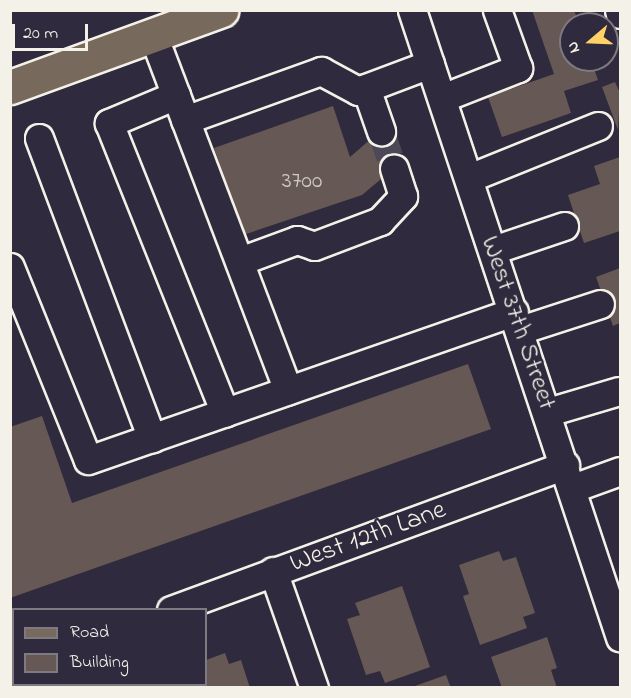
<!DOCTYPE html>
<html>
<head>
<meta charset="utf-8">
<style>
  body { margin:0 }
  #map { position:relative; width:631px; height:698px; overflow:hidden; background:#2f2a3d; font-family:"Indie Flower",sans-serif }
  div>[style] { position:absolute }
  .building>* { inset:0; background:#665854 }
  .minor-tunnel>* { height:27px; margin-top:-13.5px; transform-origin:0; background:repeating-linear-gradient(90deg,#4d4857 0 27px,transparent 0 41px) }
  .roads { filter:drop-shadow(2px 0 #f4f1e8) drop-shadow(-2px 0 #f4f1e8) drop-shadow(0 2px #f4f1e8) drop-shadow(0 -2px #f4f1e8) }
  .minor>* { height:27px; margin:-13.5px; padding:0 13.5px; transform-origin:13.5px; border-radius:13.5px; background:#2f2a3d }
  .major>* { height:33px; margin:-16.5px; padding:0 16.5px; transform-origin:16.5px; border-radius:16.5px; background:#77695c }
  span { translate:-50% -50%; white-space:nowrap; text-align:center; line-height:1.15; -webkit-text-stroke:4.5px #2f2a3d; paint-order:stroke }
  .number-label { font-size:24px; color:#d0cbc3 }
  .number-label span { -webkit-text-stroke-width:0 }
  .street-label { font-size:27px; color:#f4f1e8 }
  .frame { position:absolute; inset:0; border:12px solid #f4f1e8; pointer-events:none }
  .legend { position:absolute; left:12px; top:608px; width:195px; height:78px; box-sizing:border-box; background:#2f2a3d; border:2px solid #7e7a81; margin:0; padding:8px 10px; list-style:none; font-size:18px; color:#f4f1e8 }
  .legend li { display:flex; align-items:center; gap:12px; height:30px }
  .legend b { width:30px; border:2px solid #7e7a81 }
  .north { position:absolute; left:559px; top:12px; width:60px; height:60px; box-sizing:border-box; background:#2f2a3d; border:2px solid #7e7a81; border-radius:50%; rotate:251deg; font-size:16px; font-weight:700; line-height:24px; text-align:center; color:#f4f1e8 }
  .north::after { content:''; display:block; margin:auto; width:21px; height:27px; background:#ffd166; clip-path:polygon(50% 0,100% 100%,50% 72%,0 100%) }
  .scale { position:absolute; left:12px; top:24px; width:76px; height:27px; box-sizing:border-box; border:3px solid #f4f1e8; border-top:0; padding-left:8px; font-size:18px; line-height:21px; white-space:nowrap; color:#f4f1e8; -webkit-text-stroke:4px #2f2a3d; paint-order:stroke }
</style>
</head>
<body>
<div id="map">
  <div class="building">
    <div style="clip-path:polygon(532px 10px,574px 10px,579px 24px,571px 24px,571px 60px,591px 60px,598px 80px,564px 91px,571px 113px,502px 137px,488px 97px,554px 74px)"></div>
    <div style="clip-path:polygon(615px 82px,620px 93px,618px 130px,602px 87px)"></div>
    <div style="clip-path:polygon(333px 106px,350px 157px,386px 126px,399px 164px,362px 195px,243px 235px,214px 148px)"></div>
    <div style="clip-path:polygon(620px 157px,620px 231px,584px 243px,568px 195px,600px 184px,594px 166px)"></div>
    <div style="clip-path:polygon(620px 268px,620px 323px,613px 326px,596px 277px)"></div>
    <div style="clip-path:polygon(468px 364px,491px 429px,10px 598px,10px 427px,42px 416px,72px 503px)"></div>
    <div style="clip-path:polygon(499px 551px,503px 561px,516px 557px,535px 613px,523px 617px,527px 628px,480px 645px,463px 596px,469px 594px,459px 565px)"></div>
    <div style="clip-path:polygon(402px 586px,430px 667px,385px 683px,380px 671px,366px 675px,347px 619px,360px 615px,355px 603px)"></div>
    <div style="clip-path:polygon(547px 637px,557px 668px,551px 670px,557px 688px,502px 688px,491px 657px)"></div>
    <div style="clip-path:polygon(225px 653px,229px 664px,241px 660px,250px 688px,184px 688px,183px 684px,206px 684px,206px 660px)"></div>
    <div style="clip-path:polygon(446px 675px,451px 688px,412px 688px,412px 687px)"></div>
  </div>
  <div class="minor-tunnel">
    <div style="left:381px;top:131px;width:39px;rotate:71deg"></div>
  </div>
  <div class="roads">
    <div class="minor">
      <div style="left:412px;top:10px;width:661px;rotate:71.65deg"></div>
      <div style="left:619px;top:10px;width:4px;rotate:76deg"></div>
      <div style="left:153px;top:35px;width:380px;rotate:69.2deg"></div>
      <div style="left:366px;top:88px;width:46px;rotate:70.8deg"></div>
      <div style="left:176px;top:95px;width:73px;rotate:157.3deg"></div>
      <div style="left:109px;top:123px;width:312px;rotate:68.2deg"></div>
      <div style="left:442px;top:98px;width:82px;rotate:-21.5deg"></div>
      <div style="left:518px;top:68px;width:62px;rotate:-109.9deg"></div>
      <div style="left:185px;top:120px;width:145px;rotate:-19.8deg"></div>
      <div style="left:321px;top:71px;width:42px;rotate:28.4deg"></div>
      <div style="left:358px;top:91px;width:77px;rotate:-20.6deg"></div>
      <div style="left:39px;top:138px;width:321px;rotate:69.4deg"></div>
      <div style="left:469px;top:178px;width:139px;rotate:-22deg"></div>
      <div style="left:493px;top:250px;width:75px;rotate:-18.7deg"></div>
      <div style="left:240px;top:261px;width:61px;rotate:-20.2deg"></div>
      <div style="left:297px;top:240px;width:18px;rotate:19deg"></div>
      <div style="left:314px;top:246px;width:71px;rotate:-20.7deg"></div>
      <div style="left:380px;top:221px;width:34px;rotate:-47deg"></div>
      <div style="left:403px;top:196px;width:29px;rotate:-108deg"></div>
      <div style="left:10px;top:267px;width:208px;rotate:68deg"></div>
      <div style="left:88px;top:460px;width:451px;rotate:-19.2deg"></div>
      <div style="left:520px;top:330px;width:84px;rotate:-18deg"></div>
      <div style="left:548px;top:412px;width:74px;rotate:-16.5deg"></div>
      <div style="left:573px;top:488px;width:50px;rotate:-19.9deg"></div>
      <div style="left:273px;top:571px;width:124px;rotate:70.7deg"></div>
      <div style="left:171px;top:610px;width:420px;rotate:-20.2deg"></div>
      <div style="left:10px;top:670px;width:4px;rotate:-14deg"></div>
    </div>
    <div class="major">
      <div style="left:10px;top:87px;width:225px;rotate:-20deg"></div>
    </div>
  </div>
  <div class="number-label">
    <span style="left:302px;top:182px">3700</span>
  </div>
  <div class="street-label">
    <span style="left:518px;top:323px;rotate:71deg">West 37th Street</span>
    <span style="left:368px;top:537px;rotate:-20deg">West 12th Lane</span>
  </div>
  <div class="frame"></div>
  <ul class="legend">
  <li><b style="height:8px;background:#77695c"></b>Road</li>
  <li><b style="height:16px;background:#665854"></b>Building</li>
  </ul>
  <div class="north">N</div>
  <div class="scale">20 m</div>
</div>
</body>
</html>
